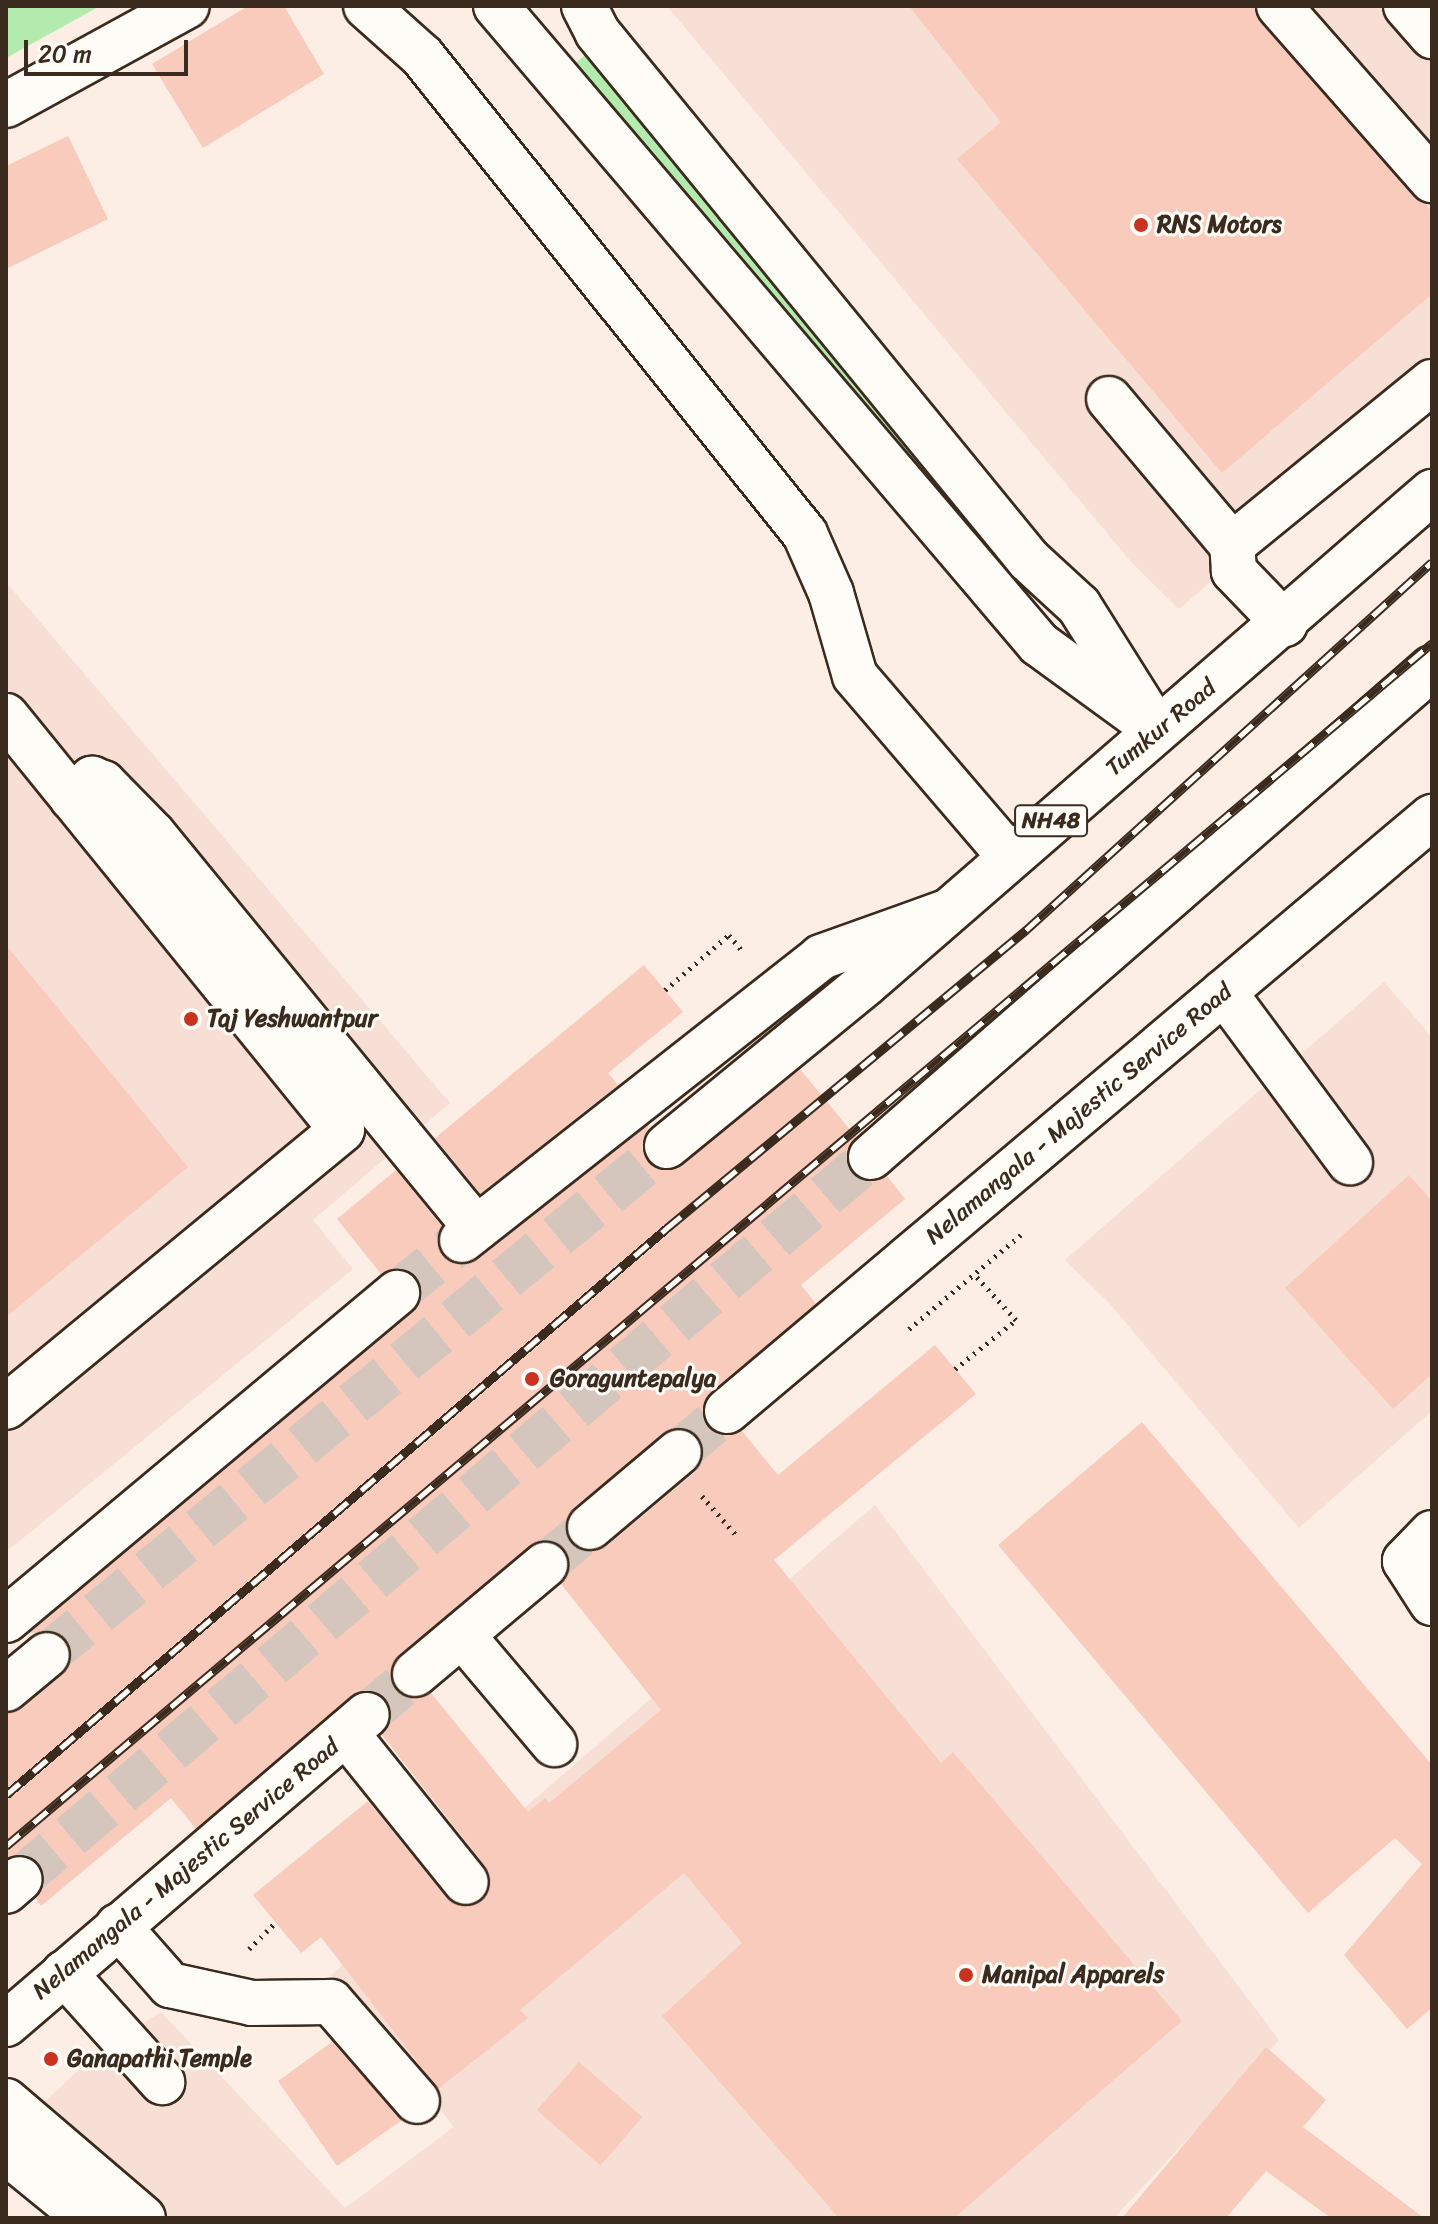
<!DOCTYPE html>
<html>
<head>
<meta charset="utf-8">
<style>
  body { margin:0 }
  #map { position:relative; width:1438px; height:2224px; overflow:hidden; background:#fcede5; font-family:Sriracha,sans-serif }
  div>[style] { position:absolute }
  .built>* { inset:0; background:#f7dfd5 }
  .green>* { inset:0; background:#b3eaad; transform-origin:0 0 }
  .building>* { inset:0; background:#f9cbbc; transform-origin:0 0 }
  .minor-tunnel>* { height:44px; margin-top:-22px; transform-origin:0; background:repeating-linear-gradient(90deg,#d5c6bd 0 44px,transparent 0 66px) }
  .major-tunnel>* { height:44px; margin-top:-22px; transform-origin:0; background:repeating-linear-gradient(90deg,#d5c6bd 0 44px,transparent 0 66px) }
  .highway-tunnel>* { height:44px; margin-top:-22px; transform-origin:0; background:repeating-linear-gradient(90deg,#d5c6bd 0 44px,transparent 0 66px) }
  .path>* { height:5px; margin-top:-2.5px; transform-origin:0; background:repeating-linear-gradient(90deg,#3b2a1e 0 2px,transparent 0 8px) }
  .roads { filter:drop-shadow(2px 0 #3b2a1e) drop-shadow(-2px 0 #3b2a1e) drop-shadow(0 2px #3b2a1e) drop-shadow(0 -2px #3b2a1e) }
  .minor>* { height:44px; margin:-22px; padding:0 22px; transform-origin:22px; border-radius:22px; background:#fdfcf7 }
  .major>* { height:44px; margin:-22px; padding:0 22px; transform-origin:22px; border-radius:22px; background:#fdfcf7 }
  .highway>* { height:44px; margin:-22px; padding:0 22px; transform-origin:22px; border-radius:22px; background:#fdfcf7 }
  .rail>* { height:9px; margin-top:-4.5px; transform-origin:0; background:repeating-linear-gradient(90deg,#fdfcf7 0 18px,#3b2a1e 0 36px); box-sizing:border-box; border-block:2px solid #3b2a1e }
  .dots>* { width:22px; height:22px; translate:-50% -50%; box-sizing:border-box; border:4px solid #fdfcf7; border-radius:50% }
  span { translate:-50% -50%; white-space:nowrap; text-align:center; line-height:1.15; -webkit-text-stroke:6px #fdfcf7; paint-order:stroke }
  .shield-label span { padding:2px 6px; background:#fdfcf7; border:2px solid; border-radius:6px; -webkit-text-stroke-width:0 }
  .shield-label { font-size:22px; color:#3b2a1e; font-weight:700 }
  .poi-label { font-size:24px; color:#3b2a1e; font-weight:700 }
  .left { translate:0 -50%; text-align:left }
  .street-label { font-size:24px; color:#3b2a1e }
  .frame { position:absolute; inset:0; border:8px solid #3b2a1e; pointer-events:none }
  .scale { position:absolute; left:24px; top:40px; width:164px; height:36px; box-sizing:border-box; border:4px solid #3b2a1e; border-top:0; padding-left:10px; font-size:24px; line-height:28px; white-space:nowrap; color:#3b2a1e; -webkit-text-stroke:6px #fdfcf7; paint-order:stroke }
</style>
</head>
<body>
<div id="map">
  <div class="built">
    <div style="clip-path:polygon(667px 6px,1432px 6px,1432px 392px,1179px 609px,1132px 563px)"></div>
    <div style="clip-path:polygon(6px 582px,450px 1103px,313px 1220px,353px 1269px,6px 1552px)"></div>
    <div style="clip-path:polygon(1384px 982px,1432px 1037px,1432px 1411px,1299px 1528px,1110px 1304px,1065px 1260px)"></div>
    <div style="clip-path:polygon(875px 1505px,1279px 2040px,1114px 2218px,168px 2218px,40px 2106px,97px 2053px,161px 2012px,345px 2208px,454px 2127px,331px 1975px)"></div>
  </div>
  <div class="green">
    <div style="clip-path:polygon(6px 6px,100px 6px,6px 58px)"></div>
    <div style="left:589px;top:52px;width:686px;height:25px;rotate:51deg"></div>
  </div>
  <div class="building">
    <div style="clip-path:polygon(248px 6px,284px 6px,324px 74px,203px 148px,152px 64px)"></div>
    <div style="clip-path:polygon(909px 6px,1255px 6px,1260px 22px,1432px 211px,1432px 294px,1222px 473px,957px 159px,1001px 122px)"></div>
    <div style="clip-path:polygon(68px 136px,108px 219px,6px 269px,6px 166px)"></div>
    <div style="clip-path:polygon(6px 945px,188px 1167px,6px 1317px)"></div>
    <div style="clip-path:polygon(644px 965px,683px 1012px,608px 1073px,618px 1085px,480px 1194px,435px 1138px)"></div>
    <div style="clip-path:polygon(evenodd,800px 1069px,856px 1137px,847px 1150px,852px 1173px,864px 1181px,887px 1176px,905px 1199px,801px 1285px,816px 1304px,711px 1392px,703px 1416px,719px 1435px,742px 1431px,778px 1475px,935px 1345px,976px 1394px,774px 1560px,941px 1763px,953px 1752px,1182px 2021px,954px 2218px,839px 2218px,662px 2016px,742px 1943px,684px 1873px,520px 2010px,528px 2018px,438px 2089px,321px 1937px,301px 1953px,253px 1895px,368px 1801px,447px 1898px,469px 1907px,489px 1892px,485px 1866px,382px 1735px,392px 1711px,376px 1692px,351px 1696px,196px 1829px,171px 1798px,41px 1906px,36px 1899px,44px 1887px,39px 1863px,28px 1855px,6px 1859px,6px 1716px,71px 1663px,66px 1638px,55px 1631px,29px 1633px,420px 1302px,416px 1276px,393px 1268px,381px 1274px,337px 1219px,396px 1170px,442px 1226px,442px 1255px,466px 1265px,649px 1124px,642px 1149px,647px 1161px,672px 1170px,800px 1069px,674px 1428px,699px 1437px,703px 1460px,696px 1471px,605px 1547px,582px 1551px,571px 1544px,565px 1531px,573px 1508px,674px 1428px,800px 1069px,541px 1540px,565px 1550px,569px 1573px,561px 1584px,661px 1710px,549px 1803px,545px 1798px,528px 1812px,431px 1693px,406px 1697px,390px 1678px,399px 1655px,541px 1540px)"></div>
    <div style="clip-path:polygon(1409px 1175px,1432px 1201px,1432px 1374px,1393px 1409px,1285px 1288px)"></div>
    <div style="clip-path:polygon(1142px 1422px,1432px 1765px,1432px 2008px,1407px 2029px,1344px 1955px,1422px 1864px,1395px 1838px,1308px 1913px,998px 1545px)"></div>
    <div style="clip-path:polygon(332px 2042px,402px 2120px,337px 2166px,278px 2081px)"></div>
    <div style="clip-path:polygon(1266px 2047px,1326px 2100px,1303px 2127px,1424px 2218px,1331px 2218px,1266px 2171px,1226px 2218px,1122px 2218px)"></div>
    <div style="left:579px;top:2062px;width:84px;height:64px;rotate:41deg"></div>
  </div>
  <div class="minor-tunnel">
    <div style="left:397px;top:1293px;width:84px;rotate:-39.2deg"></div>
  </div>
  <div class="major-tunnel">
    <div style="left:679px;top:1452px;width:63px;rotate:-40.5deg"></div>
    <div style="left:545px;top:1565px;width:59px;rotate:-40.2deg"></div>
    <div style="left:367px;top:1715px;width:63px;rotate:-40.5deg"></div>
  </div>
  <div class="highway-tunnel">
    <div style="left:47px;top:1655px;width:802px;rotate:-39.38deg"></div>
    <div style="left:20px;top:1879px;width:1116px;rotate:-40.31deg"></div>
  </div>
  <div class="path">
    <div style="left:665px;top:990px;width:84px;rotate:-40.7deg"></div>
    <div style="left:729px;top:935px;width:23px;rotate:50deg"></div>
    <div style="left:909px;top:1329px;width:150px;rotate:-40.1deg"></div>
    <div style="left:955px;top:1369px;width:78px;rotate:-38.8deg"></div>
    <div style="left:1016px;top:1320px;width:59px;rotate:-132.3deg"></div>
    <div style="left:702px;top:1496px;width:52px;rotate:48.9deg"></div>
    <div style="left:249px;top:1949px;width:38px;rotate:-45deg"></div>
  </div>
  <div class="roads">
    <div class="minor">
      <div style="left:366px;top:6px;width:75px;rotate:41.8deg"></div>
      <div style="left:422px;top:56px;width:613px;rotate:51.3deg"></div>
      <div style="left:805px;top:534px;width:64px;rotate:66.2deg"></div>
      <div style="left:831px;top:593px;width:86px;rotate:73.9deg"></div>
      <div style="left:855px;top:676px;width:238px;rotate:49.4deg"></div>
      <div style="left:496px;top:6px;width:838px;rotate:49.6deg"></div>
      <div style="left:1039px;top:644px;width:146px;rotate:36.1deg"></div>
      <div style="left:584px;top:6px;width:29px;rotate:63deg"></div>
      <div style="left:597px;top:32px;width:682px;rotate:50.71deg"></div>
      <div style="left:1029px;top:560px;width:68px;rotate:42.6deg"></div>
      <div style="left:1079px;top:606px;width:124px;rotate:57.8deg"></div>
      <div style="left:1279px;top:6px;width:232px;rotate:48.7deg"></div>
      <div style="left:1406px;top:6px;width:40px;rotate:49deg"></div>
      <div style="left:6px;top:105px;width:206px;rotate:-28.7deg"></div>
      <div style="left:1109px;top:399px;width:191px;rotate:49.9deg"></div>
      <div style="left:1285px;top:624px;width:74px;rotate:-133.9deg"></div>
      <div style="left:1234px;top:571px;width:26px;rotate:-94deg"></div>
      <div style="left:1232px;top:545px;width:258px;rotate:-39.2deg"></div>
      <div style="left:6px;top:716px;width:533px;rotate:50.94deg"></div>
      <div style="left:342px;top:1130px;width:435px;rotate:140.5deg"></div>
      <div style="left:72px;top:798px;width:28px;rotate:-44deg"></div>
      <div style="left:92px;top:779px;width:12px;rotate:20deg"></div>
      <div style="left:103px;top:783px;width:71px;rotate:45.6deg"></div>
      <div style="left:153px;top:834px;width:509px;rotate:50.66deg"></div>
      <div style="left:1224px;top:992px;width:212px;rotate:53.5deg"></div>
      <div style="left:462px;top:1240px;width:457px;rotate:-38.2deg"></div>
      <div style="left:821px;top:957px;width:134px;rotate:-19.7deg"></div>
      <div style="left:1432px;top:1533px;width:39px;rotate:134deg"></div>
      <div style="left:1405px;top:1561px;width:50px;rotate:57.3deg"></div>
      <div style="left:6px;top:1620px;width:510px;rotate:-39.91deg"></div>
      <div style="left:462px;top:1635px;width:143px;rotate:49.8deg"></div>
      <div style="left:346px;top:1733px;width:191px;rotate:51.2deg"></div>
      <div style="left:118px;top:1926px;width:79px;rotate:48.6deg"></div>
      <div style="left:170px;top:1985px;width:84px;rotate:12.4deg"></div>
      <div style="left:252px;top:2003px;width:79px;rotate:-0.7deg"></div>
      <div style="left:331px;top:2002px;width:131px;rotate:49deg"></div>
      <div style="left:64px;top:1973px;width:147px;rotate:48deg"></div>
      <div style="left:6px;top:2101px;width:180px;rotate:40.5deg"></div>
      <div style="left:6px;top:2152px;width:104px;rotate:39.2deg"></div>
    </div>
    <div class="major">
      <div style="left:727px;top:1411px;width:922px;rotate:-40.12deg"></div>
      <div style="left:590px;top:1527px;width:116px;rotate:-40.1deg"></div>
      <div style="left:415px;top:1674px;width:170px;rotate:-40deg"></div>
      <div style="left:6px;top:2024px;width:475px;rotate:-40.6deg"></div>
    </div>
    <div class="highway">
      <div style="left:667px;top:1146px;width:256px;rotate:-39.3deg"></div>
      <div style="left:865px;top:984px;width:751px;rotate:-40.95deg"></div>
      <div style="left:871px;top:1157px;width:744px;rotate:-41.08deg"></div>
      <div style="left:6px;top:1689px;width:53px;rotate:-39.7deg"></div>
      <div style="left:6px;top:1891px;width:18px;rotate:-41deg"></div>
    </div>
  </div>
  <div class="rail">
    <div style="left:6px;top:1795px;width:871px;rotate:-40.62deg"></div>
    <div style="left:667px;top:1228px;width:467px;rotate:-39.7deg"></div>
    <div style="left:1026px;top:930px;width:548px;rotate:-42.19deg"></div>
    <div style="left:6px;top:1846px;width:1866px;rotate:-40.15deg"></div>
  </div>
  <div class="dots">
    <div style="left:1141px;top:225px;background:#c8321e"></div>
    <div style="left:191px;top:1019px;background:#c8321e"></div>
    <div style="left:532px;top:1379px;background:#c8321e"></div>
    <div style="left:966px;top:1975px;background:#c8321e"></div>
    <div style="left:51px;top:2059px;background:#c8321e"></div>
  </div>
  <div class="shield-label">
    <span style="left:1051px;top:821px">NH48</span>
  </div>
  <div class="poi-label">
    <span class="left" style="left:1157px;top:225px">RNS Motors</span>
    <span class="left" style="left:207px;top:1019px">Taj Yeshwantpur</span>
    <span class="left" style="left:550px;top:1379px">Goraguntepalya</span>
    <span class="left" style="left:982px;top:1975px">Manipal Apparels</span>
    <span class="left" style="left:67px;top:2059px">Ganapathi Temple</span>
  </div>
  <div class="street-label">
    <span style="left:1161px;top:728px;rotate:-40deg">Tumkur Road</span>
    <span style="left:1079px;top:1114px;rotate:-40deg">Nelamangala - Majestic Service Road</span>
    <span style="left:186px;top:1869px;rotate:-40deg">Nelamangala - Majestic Service Road</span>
  </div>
  <div class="frame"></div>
  <div class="scale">20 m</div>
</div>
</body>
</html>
